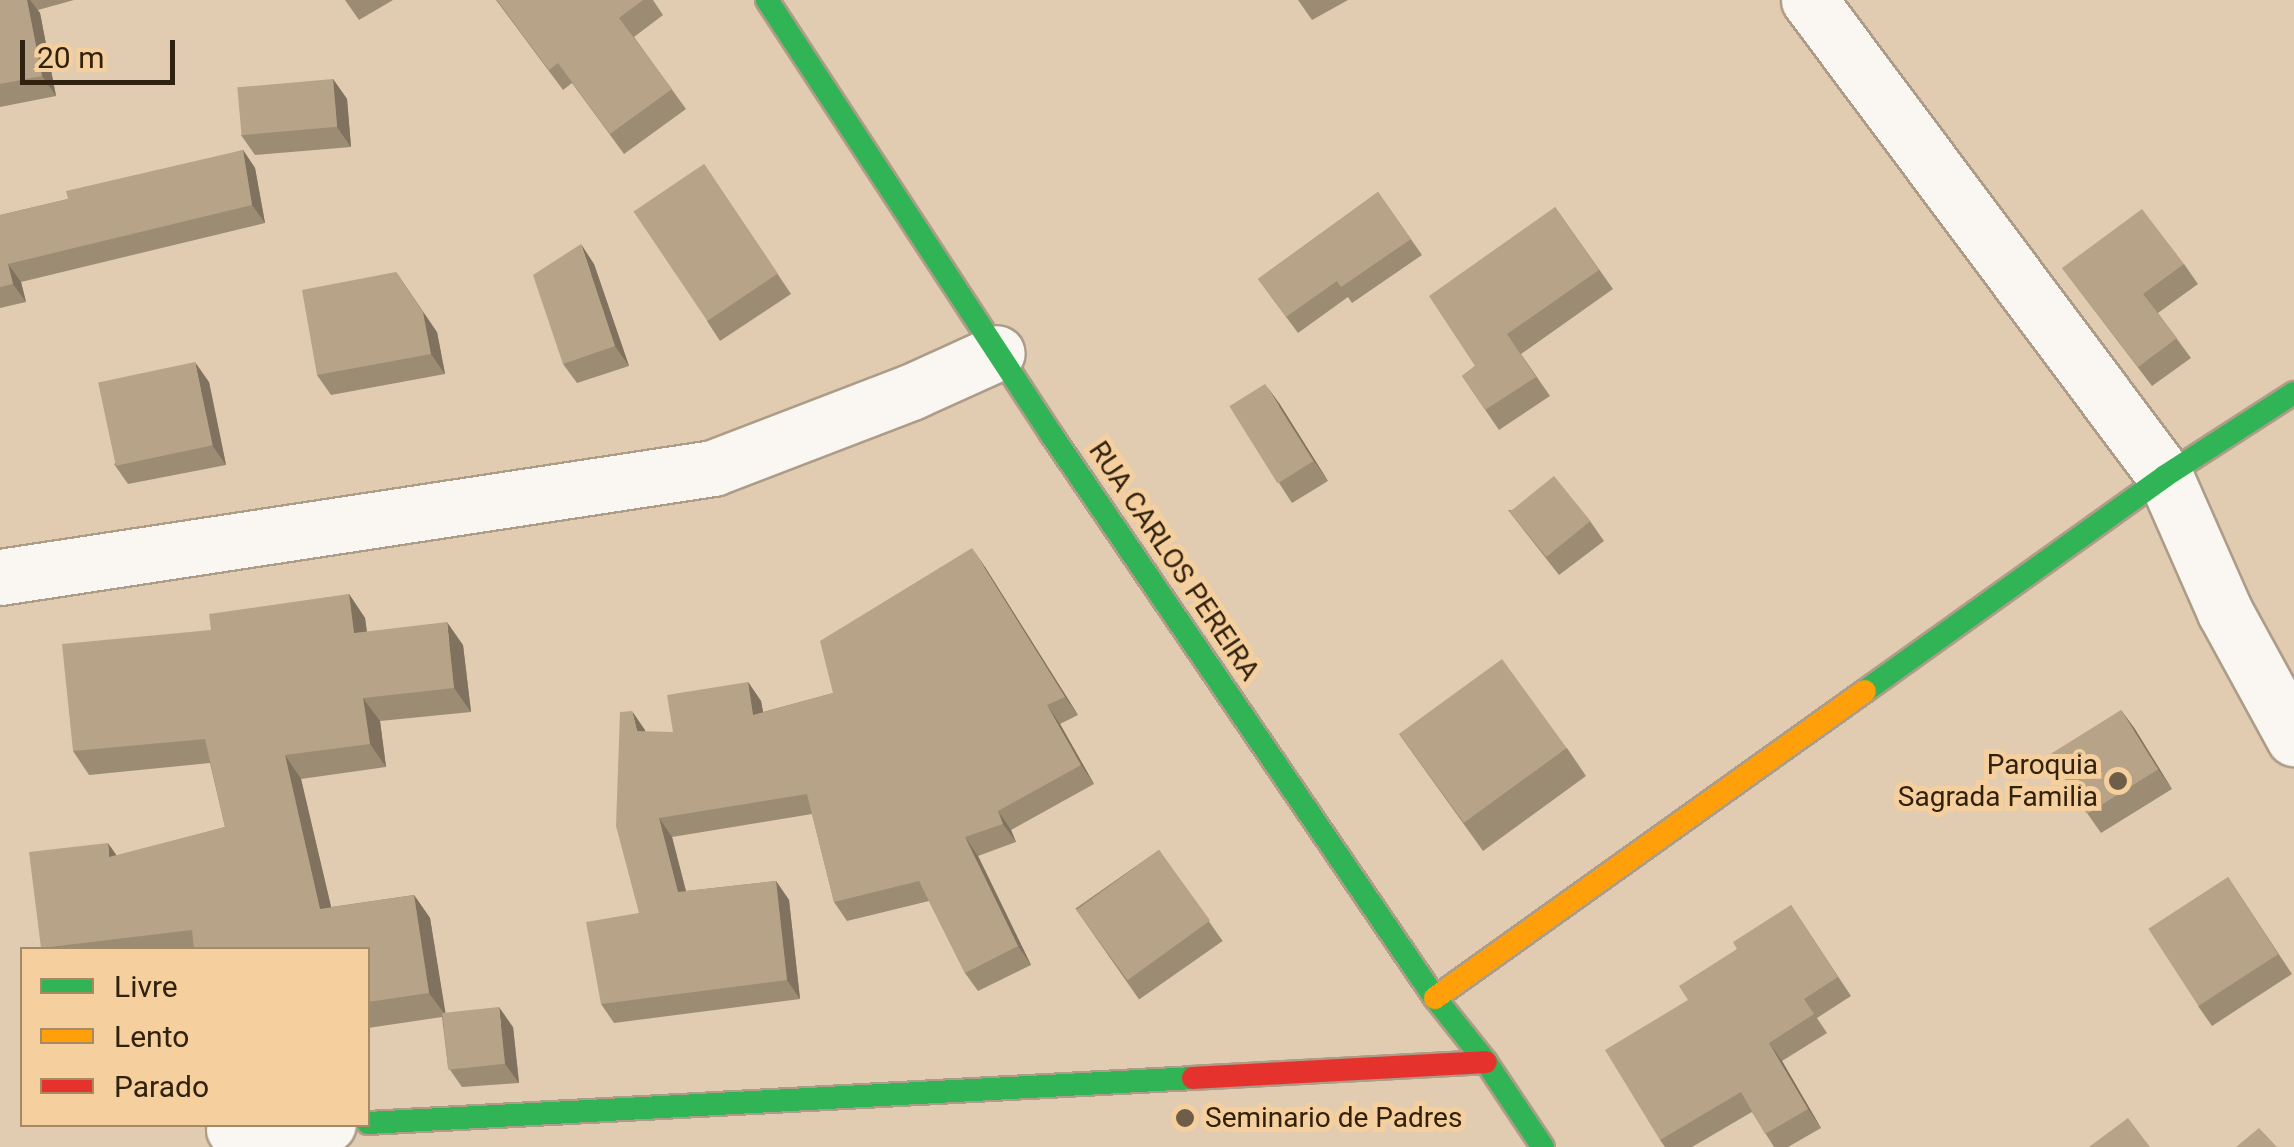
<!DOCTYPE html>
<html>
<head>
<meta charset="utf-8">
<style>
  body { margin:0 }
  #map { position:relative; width:2294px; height:1147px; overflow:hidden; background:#e1ccb1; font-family:Roboto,sans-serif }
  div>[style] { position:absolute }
  .roads { filter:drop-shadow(2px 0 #ad9d88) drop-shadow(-2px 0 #ad9d88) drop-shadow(0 2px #ad9d88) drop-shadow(0 -2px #ad9d88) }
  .street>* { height:55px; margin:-27.5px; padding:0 27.5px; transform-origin:27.5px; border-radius:27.5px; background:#faf7f3 }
  .fast>* { height:22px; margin:-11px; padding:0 11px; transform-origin:11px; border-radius:11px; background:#30b455 }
  .slow>* { height:22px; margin:-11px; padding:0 11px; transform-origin:11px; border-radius:11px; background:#ff9f0a }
  .jam>* { height:22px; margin:-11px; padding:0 11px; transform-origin:11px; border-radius:11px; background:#e5322d }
  .wall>* { inset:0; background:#9d8c74; transform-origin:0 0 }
  .shaded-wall>* { inset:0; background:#80725e }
  .building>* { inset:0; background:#b7a387; transform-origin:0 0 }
  .dots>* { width:28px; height:28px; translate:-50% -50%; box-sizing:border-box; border:5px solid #f5cf9d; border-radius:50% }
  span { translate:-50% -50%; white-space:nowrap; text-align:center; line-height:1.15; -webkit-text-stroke:10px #f5cf9d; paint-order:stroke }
  .street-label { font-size:28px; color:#30220e }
  .poi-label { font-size:28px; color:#30220e }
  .right { translate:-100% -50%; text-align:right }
  .left { translate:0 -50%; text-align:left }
  .legend { position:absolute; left:20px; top:947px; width:350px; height:180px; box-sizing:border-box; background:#f5cf9d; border:2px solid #a68a64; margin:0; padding:12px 18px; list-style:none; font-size:30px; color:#30220e }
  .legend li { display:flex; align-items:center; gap:20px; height:50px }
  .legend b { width:50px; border:2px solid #a68a64 }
  .scale { position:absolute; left:20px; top:40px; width:155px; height:45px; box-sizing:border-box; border:5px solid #30220e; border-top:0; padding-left:12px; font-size:30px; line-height:35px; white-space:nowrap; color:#30220e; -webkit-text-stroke:8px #f5cf9d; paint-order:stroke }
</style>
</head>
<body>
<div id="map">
  <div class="roads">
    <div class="street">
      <div style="left:1809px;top:0;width:594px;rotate:53.21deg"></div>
      <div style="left:2165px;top:476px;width:149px;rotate:66.2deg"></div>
      <div style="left:2225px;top:612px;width:144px;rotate:61.3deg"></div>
      <div style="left:0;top:577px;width:721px;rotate:-8.69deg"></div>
      <div style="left:713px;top:468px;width:212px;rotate:-21deg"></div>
      <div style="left:911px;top:392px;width:94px;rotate:-24.4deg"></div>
      <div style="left:234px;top:1129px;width:94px;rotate:-3deg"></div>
    </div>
    <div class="fast">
      <div style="left:767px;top:0;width:519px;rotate:56.8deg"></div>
      <div style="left:1051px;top:434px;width:682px;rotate:55.75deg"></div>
      <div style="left:1435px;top:998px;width:82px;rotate:51.4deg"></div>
      <div style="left:1486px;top:1062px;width:102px;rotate:56.2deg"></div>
      <div style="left:1865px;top:691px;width:369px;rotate:-35.6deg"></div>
      <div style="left:2165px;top:476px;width:153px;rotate:-32.8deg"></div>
      <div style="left:368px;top:1123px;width:826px;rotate:-3.12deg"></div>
    </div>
    <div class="slow">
      <div style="left:1435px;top:998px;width:528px;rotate:-35.53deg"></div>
    </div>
    <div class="jam">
      <div style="left:1193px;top:1078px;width:293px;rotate:-3.1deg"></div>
    </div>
  </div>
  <div class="wall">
    <div style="clip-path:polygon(0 0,74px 0,38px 10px,40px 13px,56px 96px,0 107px)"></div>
    <div style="clip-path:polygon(345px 0,393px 0,359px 20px)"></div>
    <div style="clip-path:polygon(496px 0,653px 0,663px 15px,634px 37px,686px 109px,624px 154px,572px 83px,563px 90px)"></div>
    <div style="clip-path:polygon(1298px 0,1348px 0,1312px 20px)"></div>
    <div style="clip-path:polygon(333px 79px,347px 99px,351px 147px,255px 155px,241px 135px)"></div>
    <div style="clip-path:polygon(243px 150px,255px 168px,265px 223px,21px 282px,26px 302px,0 308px,0 215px,68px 199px)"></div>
    <div style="clip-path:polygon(704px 164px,791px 294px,720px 341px,707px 321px)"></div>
    <div style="clip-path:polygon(1378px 192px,1422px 255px,1352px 303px,1348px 297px,1298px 333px,1258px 279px)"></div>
    <div style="clip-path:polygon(1555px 207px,1613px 289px,1521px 354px,1550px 396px,1499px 430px,1462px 376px,1475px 366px)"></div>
    <div style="clip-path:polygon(594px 264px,629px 366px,577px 383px,563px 364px)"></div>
    <div style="clip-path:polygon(2184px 264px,2198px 284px,2158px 313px,2191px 358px,2152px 386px,2062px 268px)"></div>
    <div style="clip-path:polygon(437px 332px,445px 374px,331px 395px,317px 375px)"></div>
    <div style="clip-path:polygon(209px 382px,226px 465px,128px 484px,114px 464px)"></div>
    <div style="clip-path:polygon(1279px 403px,1328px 481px,1292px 503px,1279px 483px)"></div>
    <div style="clip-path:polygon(1508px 510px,1590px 521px,1604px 541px,1559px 575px)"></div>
    <div style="clip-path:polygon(985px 567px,1078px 715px,1060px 724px,1094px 784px,1011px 830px,1016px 842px,978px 856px,1031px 965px,978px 991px,965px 973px,929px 901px,847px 921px,834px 902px,812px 814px,672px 837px,686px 891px,776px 881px,789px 900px,800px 999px,614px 1023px,601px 1004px,639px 913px,673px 732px,748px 682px,761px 701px,763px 712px,833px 693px)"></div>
    <div style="clip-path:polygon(349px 594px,365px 618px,367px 632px,463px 645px,471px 712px,380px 721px,386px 767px,301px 779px,331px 907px,414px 895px,430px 918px,445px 1013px,513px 1027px,519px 1083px,462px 1087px,448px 1067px,442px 1017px,368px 1028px,368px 950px,42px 950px,41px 948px,117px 856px,225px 827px,210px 763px,89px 775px,73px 751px,211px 630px)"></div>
    <div style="clip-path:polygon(2121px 710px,2172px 789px,2101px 833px,2087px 813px)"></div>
    <div style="clip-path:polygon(1399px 734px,1567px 748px,1586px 776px,1483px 851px)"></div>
    <div style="left:1159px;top:850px;width:111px;height:102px;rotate:55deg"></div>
    <div style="clip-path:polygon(2228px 877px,2292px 974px,2212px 1026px,2198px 1006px)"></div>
    <div style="clip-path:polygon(1791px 905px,1851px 996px,1817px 1018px,1827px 1033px,1782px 1061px,1821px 1128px,1788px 1147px,1774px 1147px,1752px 1112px,1692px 1147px,1665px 1147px,1660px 1140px,1688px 1000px,1737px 949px)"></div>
  </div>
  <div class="shaded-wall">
    <div style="clip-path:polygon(27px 0,30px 0,40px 13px,56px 96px,42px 76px)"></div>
    <div style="clip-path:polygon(333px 79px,347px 99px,351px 147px,337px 127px)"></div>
    <div style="clip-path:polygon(243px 150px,255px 168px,265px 223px,252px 205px)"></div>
    <div style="clip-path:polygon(581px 244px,594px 264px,629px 366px,615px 346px)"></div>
    <div style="clip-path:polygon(8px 264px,21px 282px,26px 302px,13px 284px)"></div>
    <div style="clip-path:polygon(396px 272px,437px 332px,445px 374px,431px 354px)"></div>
    <div style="clip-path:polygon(195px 362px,209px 382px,226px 465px,212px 445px)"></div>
    <div style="clip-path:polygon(1265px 384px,1279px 403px,1328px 481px,1314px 461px)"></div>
    <div style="clip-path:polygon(972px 548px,985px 567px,1078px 715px,1065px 697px)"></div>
    <div style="clip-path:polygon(349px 594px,365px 618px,370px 656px,354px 633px)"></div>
    <div style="clip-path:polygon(447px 622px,463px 645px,471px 712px,454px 688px)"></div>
    <div style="clip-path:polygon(748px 682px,761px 701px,767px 733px,753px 715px)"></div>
    <div style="clip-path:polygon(363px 698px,380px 721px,386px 767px,370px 744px)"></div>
    <div style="clip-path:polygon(1047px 705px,1060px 724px,1094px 784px,1081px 765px)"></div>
    <div style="clip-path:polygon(2121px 710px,2135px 729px,2172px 789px,2158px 769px)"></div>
    <div style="clip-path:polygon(632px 711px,645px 730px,650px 749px,637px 731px)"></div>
    <div style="clip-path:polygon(285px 755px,301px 779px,337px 932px,320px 909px)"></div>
    <div style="clip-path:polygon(998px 811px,1011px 830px,1016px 842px,1003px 824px)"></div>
    <div style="clip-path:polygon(659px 818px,672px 837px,691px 911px,678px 892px)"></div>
    <div style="clip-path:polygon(965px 837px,978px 856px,1031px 965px,1018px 946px)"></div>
    <div style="clip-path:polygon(108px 843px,124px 866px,109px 857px)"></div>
    <div style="clip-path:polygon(776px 881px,789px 900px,800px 999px,787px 980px)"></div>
    <div style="clip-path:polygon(414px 895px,430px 918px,446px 1016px,429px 993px)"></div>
    <div style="clip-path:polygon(499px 1007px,513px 1027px,519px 1083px,505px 1064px)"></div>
    <div style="clip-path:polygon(1769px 1043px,1782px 1061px,1821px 1128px,1808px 1109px)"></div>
  </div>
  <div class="building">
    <div style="clip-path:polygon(0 0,27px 0,42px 76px,0 84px)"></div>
    <div style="clip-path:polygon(497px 0,643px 0,619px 18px,672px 89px,610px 134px,558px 63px,549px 70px)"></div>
    <div style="left:333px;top:79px;width:48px;height:96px;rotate:85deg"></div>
    <div style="clip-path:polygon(243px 150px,252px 205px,8px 264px,13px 284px,0 287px,0 215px,68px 199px,66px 191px)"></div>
    <div style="left:704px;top:164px;width:132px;height:85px;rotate:56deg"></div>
    <div style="clip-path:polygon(1378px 192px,1411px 239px,1341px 287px,1337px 281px,1286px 317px,1258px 279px)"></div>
    <div style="clip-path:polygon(1555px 207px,1599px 270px,1507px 334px,1536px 377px,1485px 410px,1462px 376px,1475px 366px,1429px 296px)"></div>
    <div style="clip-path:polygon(2142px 209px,2184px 264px,2143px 294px,2177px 338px,2138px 367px,2062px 268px)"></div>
    <div style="clip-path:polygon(581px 244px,615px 346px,563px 364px,533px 275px)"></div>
    <div style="clip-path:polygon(396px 272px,423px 312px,431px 354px,317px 375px,302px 290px)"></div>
    <div style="left:195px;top:362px;width:85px;height:99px;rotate:78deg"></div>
    <div style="left:1265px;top:384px;width:91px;height:42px;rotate:58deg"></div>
    <div style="left:1554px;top:476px;width:58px;height:57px;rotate:51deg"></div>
    <div style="clip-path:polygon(972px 548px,1065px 697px,1047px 705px,1081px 765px,998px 811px,1003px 824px,965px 837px,1018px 946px,965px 973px,919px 881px,834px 902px,807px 794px,659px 818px,678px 892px,776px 881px,787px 980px,601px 1004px,586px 922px,639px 913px,616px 826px,620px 712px,632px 711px,637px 731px,673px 732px,667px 695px,748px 682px,753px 715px,833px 693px,820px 641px)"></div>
    <div style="clip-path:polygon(349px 594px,354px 633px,447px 622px,454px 688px,363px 698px,370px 744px,285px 755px,320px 909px,414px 895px,429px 993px,368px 1002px,368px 950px,194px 950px,192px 930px,41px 948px,29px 852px,108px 843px,109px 857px,225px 827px,205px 739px,73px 751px,62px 644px,211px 630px,209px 614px)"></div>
    <div style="left:1502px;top:659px;width:110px;height:127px;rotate:54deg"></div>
    <div style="left:2121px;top:710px;width:70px;height:84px;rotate:58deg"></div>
    <div style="left:1159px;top:850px;width:87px;height:102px;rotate:54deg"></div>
    <div style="left:2228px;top:877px;width:92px;height:95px;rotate:57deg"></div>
    <div style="clip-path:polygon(1791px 905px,1838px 977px,1804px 999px,1814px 1014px,1769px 1043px,1808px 1109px,1765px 1134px,1741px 1092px,1660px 1140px,1605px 1050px,1688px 1000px,1679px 986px,1737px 949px,1733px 942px)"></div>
    <div style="left:499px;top:1007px;width:57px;height:57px;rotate:84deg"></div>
    <div style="clip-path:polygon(2128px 1118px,2150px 1147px,2089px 1147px)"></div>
    <div style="clip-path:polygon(2259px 1128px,2277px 1147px,2236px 1147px)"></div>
  </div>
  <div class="dots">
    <div style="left:2118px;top:781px;background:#6e5e47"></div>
    <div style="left:1185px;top:1118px;background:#6e5e47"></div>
  </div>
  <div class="street-label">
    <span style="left:1174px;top:561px;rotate:56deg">RUA CARLOS PEREIRA</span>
  </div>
  <div class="poi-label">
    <span class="right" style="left:2098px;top:781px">Paroquia<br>Sagrada Familia</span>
    <span class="left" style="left:1205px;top:1118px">Seminario de Padres</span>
  </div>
  <ul class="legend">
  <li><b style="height:12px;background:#30b455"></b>Livre</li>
  <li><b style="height:12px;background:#ff9f0a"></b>Lento</li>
  <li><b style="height:12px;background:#e5322d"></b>Parado</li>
  </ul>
  <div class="scale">20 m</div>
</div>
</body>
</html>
